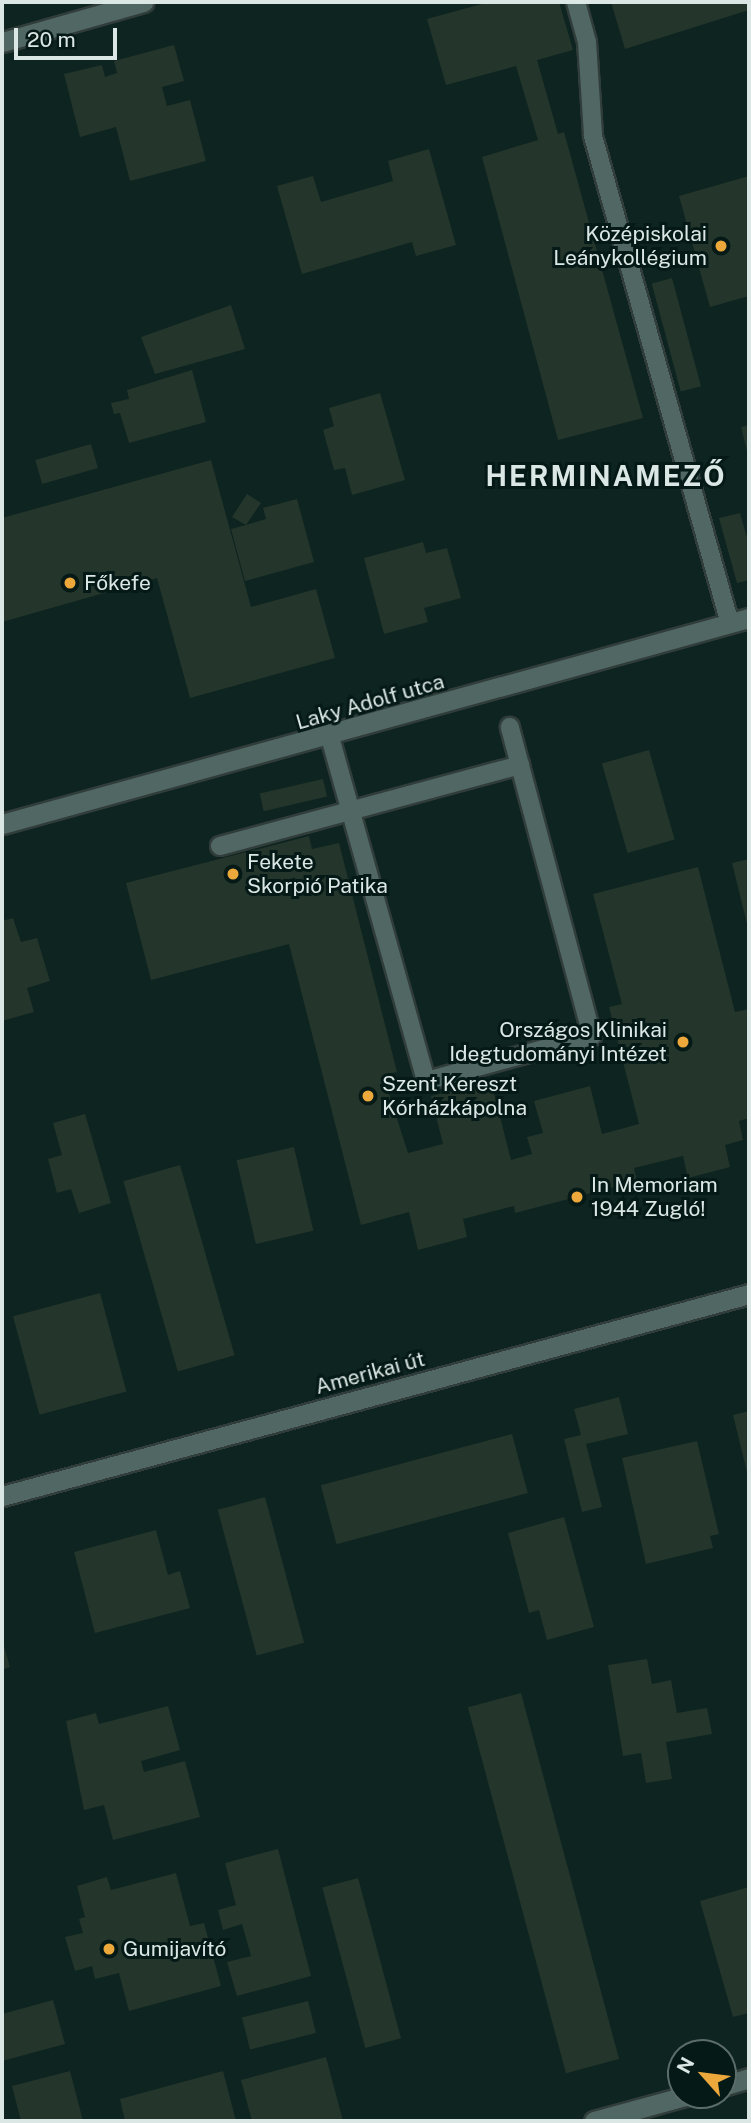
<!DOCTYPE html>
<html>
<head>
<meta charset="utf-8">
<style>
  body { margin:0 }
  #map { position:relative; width:751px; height:2123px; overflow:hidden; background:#0e2420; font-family:"Public Sans",sans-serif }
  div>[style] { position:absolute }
  .building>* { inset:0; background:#24352b; transform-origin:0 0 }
  .roads { filter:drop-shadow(2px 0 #303d3a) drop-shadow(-2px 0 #303d3a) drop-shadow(0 2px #303d3a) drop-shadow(0 -2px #303d3a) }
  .service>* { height:18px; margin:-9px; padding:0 9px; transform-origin:9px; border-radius:9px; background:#506763 }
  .minor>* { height:19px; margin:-9.5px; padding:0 9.5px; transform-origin:9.5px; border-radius:9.5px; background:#506763 }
  .dots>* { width:19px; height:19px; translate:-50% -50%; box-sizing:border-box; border:4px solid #051a17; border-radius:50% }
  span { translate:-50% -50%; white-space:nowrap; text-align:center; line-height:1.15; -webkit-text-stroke:6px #051a17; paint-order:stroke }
  .poi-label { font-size:21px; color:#dbe7e4 }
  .right { translate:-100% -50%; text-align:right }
  .left { translate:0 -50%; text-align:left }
  .street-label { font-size:21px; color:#dbe7e4 }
  .district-label { font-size:28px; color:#dbe7e4; font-weight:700; letter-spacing:2px }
  .frame { position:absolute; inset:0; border:4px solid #dbe7e4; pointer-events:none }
  .north { position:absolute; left:667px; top:2039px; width:70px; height:70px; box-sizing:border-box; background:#051a17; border:2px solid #5b6c69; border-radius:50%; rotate:298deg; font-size:19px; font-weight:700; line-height:28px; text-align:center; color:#dbe7e4 }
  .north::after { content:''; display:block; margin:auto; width:24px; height:32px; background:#eda83b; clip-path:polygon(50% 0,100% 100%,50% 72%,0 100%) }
  .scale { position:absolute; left:14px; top:28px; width:103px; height:32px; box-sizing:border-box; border:4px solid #dbe7e4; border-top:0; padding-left:9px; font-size:21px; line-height:24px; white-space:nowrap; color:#dbe7e4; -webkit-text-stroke:5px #051a17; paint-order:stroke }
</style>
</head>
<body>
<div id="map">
  <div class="building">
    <div style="clip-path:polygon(489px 2px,559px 2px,573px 50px,537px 60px,558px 134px,564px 132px,643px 418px,558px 440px,482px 157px,538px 140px,516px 66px,446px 85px,427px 19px)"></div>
    <div style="clip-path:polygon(611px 2px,749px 2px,749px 10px,625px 49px)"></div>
    <div style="clip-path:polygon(174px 45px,184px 81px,162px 87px,167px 106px,190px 100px,206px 161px,130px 181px,116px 127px,80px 137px,64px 74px,102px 65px,105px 77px,117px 73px,114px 61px)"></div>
    <div style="clip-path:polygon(429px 149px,456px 245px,416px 256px,412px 242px,302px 274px,277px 186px,313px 176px,321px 202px,393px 181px,388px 161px)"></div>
    <div style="clip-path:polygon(749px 176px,749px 296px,710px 307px,679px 196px)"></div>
    <div style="left:672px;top:278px;width:112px;height:21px;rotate:75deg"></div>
    <div style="clip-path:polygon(231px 305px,245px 349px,155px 374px,141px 337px)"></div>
    <div style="clip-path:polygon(192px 370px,206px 422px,129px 443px,120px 413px,114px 414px,111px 403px,129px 399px,127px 390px)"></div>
    <div style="clip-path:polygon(380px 393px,405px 480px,352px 495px,345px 468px,334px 470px,323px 430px,334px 426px,329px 408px)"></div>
    <div style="clip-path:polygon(749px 425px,749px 455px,748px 455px,741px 427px)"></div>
    <div style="left:91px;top:444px;width:25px;height:58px;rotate:74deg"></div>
    <div style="clip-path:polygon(211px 460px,251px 607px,316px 589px,335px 658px,190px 698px,157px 578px,2px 622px,2px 518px)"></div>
    <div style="clip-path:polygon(247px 494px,261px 503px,246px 525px,266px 519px,263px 508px,297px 499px,314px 562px,245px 581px,231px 529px,246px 525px,232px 517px)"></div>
    <div style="clip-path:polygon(740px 513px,749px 545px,749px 580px,737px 583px,719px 518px)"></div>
    <div style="clip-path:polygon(423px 542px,426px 553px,447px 548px,461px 598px,424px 608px,428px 622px,384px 634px,364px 558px)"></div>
    <div style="left:649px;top:750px;width:93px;height:49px;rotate:74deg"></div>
    <div style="left:323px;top:779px;width:18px;height:65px;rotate:77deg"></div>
    <div style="clip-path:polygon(309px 836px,312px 849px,339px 843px,397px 1072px,383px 1075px,408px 1153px,443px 1144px,431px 1096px,491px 1081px,511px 1160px,532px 1154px,527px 1137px,543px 1133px,534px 1101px,590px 1086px,602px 1134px,639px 1124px,609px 1007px,622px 1004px,593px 894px,698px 867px,735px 1012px,749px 1009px,749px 1118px,739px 1121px,743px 1140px,725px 1145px,730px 1167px,688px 1178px,683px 1156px,634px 1168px,637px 1181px,515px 1213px,514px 1206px,463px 1219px,467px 1237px,418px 1250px,409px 1212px,361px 1225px,289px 944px,151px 980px,126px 883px)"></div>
    <div style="clip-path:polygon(749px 859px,749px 928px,748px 928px,732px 863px)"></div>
    <div style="clip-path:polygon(13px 918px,21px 942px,37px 938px,50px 981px,27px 988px,34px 1012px,2px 1021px,2px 921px)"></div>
    <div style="clip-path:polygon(85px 1114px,111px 1203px,79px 1213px,71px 1189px,57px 1193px,48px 1159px,62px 1155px,53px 1123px)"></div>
    <div style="left:294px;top:1147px;width:86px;height:59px;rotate:77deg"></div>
    <div style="left:180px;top:1165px;width:198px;height:59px;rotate:74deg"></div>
    <div style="left:100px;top:1293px;width:102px;height:90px;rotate:75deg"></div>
    <div style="clip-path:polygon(619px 1397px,628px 1434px,586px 1444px,602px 1507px,582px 1512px,564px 1439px,581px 1435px,574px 1409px)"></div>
    <div style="clip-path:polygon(749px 1411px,749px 1471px,747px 1472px,733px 1415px)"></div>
    <div style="left:512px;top:1434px;width:61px;height:198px;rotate:75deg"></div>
    <div style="clip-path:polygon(697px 1441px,719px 1534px,710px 1536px,713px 1548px,646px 1564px,622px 1458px)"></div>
    <div style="left:265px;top:1497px;width:151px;height:49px;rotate:75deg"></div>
    <div style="clip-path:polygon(564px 1517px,594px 1627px,547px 1640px,539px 1610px,529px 1613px,508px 1533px)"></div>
    <div style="clip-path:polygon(156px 1530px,168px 1575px,180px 1571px,190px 1608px,95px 1633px,74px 1552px)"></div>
    <div style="clip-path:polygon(2px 1639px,10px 1667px,2px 1670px)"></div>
    <div style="clip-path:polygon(647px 1659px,652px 1684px,671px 1680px,677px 1713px,707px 1708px,712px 1734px,666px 1742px,672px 1779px,646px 1783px,641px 1753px,623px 1756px,608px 1665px)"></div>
    <div style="left:521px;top:1693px;width:379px;height:55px;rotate:75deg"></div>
    <div style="clip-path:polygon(168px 1706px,180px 1750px,141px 1761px,144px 1772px,185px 1761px,200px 1817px,113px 1840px,104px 1805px,84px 1810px,66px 1721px,96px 1713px,99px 1724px)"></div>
    <div style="clip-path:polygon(278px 1849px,311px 1976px,237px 1996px,227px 1962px,251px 1956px,242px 1924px,223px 1930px,218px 1910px,236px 1905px,225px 1863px)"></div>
    <div style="clip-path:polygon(176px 1873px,190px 1926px,204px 1923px,221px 1986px,129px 2011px,119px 1973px,95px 1979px,92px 1966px,75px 1971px,65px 1937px,83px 1933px,79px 1919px,85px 1917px,77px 1886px,107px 1877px,111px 1890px)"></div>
    <div style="left:358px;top:1878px;width:166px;height:37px;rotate:75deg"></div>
    <div style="clip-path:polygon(749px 1887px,749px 2013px,733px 2017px,700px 1901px)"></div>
    <div style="clip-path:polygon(53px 2000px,65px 2044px,2px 2061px,2px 2014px)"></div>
    <div style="left:308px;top:2001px;width:33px;height:68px;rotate:76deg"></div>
    <div style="clip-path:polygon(326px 2057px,343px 2121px,252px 2121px,241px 2080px)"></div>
    <div style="clip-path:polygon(70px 2071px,83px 2121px,21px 2121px,12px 2086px)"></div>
    <div style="clip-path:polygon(223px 2071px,236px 2121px,125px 2121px,120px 2099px)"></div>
  </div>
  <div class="roads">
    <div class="service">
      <div style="left:576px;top:2px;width:41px;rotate:74.6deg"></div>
      <div style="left:587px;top:42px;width:94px;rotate:86.3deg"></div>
      <div style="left:593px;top:136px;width:507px;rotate:74.32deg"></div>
      <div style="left:330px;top:737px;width:357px;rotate:74.4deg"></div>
      <div style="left:426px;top:1081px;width:172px;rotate:-15.2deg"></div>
      <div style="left:592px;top:1036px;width:320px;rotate:-104.9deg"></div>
      <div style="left:220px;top:846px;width:311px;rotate:-15.1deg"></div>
    </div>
    <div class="minor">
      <div style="left:2px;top:42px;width:147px;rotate:-15.8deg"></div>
      <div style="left:2px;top:824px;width:775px;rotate:-15.42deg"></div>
      <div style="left:2px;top:1496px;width:774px;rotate:-15.13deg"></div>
      <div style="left:723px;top:2086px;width:27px;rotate:-17deg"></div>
      <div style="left:594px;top:2121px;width:98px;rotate:-15.3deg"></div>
    </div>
  </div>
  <div class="dots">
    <div style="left:721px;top:246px;background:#eda83b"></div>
    <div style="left:70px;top:583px;background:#eda83b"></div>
    <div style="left:233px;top:874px;background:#eda83b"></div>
    <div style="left:683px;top:1042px;background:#eda83b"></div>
    <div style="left:368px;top:1096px;background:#eda83b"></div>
    <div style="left:577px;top:1197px;background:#eda83b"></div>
    <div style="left:109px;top:1949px;background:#eda83b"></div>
  </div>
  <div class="poi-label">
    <span class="right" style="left:707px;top:246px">Középiskolai<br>Leánykollégium</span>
    <span class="left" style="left:84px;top:583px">Főkefe</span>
    <span class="left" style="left:247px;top:874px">Fekete<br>Skorpió Patika</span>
    <span class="right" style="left:667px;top:1042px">Országos Klinikai<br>Idegtudományi Intézet</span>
    <span class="left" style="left:382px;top:1096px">Szent Kereszt<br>Kórházkápolna</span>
    <span class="left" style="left:591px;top:1197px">In Memoriam<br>1944 Zugló!</span>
    <span class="left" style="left:123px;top:1949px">Gumijavító</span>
  </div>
  <div class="street-label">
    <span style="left:370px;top:702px;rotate:-16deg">Laky Adolf utca</span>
    <span style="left:370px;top:1373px;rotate:-15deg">Amerikai út</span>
  </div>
  <div class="district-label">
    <span style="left:606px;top:476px">HERMINAMEZŐ</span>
  </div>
  <div class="frame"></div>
  <div class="north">N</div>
  <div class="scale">20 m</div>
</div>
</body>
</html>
